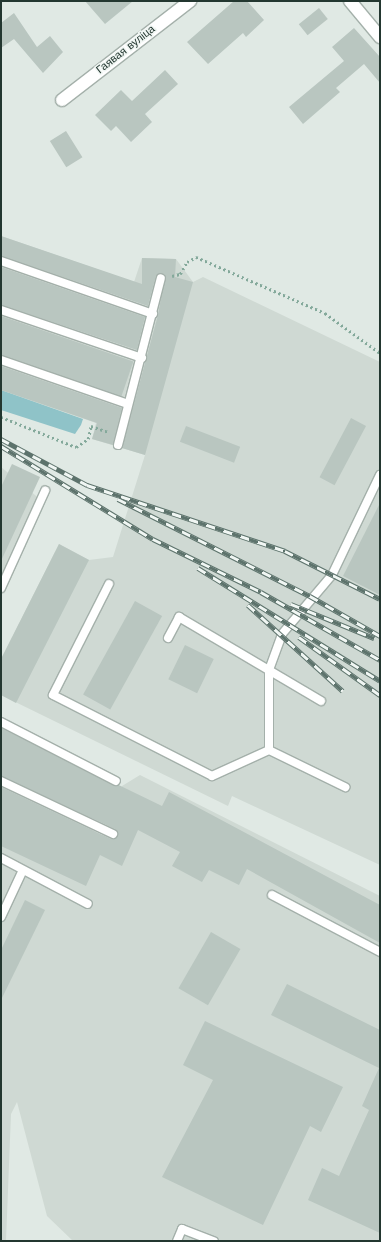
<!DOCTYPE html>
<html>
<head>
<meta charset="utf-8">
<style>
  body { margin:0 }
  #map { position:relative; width:381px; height:1242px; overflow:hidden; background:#e0e9e4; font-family:"Work Sans",sans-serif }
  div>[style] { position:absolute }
  .built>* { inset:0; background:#cfd9d3 }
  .water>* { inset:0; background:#8fc3c8 }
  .building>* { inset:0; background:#b9c6c0; transform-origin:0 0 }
  .path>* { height:2.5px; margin-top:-1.25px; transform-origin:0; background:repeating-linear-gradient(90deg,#84a99b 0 2px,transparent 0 5px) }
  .roads { filter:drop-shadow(1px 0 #a4b0aa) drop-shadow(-1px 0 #a4b0aa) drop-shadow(0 1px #a4b0aa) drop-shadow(0 -1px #a4b0aa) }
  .lane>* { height:8px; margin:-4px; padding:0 4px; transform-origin:4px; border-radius:4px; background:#fff }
  .street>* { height:12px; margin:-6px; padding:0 6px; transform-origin:6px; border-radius:6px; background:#fff }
  .rail>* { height:4.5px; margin-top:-2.25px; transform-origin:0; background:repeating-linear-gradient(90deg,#f0f6f3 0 9px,#5d736c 0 18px); box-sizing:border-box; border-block:1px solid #5d736c }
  span { translate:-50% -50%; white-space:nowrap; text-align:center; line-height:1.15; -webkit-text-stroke:3px #f0f6f3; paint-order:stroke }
  .street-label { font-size:11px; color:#233730 }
  .frame { position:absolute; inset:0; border:2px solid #233730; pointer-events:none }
</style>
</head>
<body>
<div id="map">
  <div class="built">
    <div style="clip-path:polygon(1px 236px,134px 282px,142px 258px,176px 259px,193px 282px,203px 277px,380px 362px,380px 865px,232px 796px,228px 806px,1px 695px,1px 659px,59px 544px,89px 560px,113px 557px,145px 455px,92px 439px,96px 423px,1px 390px)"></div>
    <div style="clip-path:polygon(1px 467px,41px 500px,1px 579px)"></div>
    <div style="clip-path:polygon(1px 725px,83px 761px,96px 854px,122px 786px,140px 775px,380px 896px,380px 1241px,73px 1241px,47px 1216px,17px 1102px,11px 1114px,6px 1241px,1px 1241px)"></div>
  </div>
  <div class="water">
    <div style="clip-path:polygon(1px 390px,83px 419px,81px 425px,75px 434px,1px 410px)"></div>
  </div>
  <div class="building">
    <div style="clip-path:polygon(85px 1px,133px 1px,105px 24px)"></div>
    <div style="clip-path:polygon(234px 1px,247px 1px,264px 20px,246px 37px,243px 33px,208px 64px,187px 42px)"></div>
    <div style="left:319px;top:8px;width:14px;height:26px;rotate:51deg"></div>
    <div style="clip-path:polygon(14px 13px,37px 47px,50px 36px,63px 52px,43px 73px,14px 39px,1px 48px,1px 23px)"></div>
    <div style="clip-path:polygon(354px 28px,380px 57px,380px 83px,364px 64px,336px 88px,340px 92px,303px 124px,289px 107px,344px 61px,332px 47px)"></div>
    <div style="clip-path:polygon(165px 70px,178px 84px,145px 114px,152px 122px,131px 142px,116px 126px,111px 131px,95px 115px,121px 90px,132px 101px)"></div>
    <div style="left:66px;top:131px;width:31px;height:19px;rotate:58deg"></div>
    <div style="clip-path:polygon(1px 236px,142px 284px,142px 258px,176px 259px,175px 277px,193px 282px,145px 455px,122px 448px,158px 315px,165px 274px,156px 276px,148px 306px,1px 256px)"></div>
    <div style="clip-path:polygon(1px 267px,145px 317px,137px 350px,1px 305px)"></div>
    <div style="left:1px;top:316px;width:140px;height:39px;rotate:19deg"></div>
    <div style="clip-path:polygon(1px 366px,122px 408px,113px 445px,92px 439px,97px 423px,1px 390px)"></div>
    <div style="left:351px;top:418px;width:17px;height:67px;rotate:28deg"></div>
    <div style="left:186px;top:426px;width:58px;height:17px;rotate:21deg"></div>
    <div style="clip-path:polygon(12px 464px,40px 477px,1px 561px,1px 487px)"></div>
    <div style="clip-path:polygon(380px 503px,380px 595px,343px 576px)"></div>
    <div style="clip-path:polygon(59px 544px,89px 560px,16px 703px,1px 695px,1px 659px)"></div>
    <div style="left:135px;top:601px;width:31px;height:107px;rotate:29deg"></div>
    <div style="left:185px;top:645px;width:32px;height:38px;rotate:26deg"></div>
    <div style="clip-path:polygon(1px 728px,162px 806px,169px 792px,380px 905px,380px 943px,247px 869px,239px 885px,209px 870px,202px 882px,172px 866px,180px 852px,138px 830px,122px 866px,100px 855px,86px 886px,1px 846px,1px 787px,111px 839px,118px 834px,115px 829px,1px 776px)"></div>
    <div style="clip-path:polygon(25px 900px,45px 910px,1px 1000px,1px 950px)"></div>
    <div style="left:211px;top:932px;width:34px;height:65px;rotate:30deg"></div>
    <div style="clip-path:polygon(287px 984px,380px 1030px,380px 1233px,308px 1200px,322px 1168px,339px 1176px,369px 1110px,362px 1106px,379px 1068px,271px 1015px)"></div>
    <div style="clip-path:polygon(205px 1021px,343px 1087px,321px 1132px,310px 1126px,263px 1225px,162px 1177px,213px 1080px,183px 1065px)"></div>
  </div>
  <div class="path">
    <div style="left:172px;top:276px;width:8px;rotate:-14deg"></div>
    <div style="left:180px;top:274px;width:14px;rotate:-60deg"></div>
    <div style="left:187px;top:262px;width:10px;rotate:-29deg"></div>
    <div style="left:196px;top:257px;width:141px;rotate:23.5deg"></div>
    <div style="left:325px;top:313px;width:68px;rotate:36deg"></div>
    <div style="left:1px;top:417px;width:81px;rotate:21.8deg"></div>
    <div style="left:76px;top:447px;width:14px;rotate:-34deg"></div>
    <div style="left:88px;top:439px;width:13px;rotate:-77deg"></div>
    <div style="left:91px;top:426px;width:18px;rotate:19deg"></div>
  </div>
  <div class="roads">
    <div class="lane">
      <div style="left:1px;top:261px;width:161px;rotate:19.2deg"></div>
      <div style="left:1px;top:310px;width:149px;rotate:18.8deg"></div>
      <div style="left:1px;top:360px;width:134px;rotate:19.1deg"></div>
      <div style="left:118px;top:445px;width:172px;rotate:-75.6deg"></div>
      <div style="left:109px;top:584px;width:124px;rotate:116.8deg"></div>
      <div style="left:53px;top:695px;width:178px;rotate:27deg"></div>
      <div style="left:212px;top:776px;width:63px;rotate:-24.5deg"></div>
      <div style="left:269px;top:750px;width:80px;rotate:-90deg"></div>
      <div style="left:269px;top:670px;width:38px;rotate:-70deg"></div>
      <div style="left:282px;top:634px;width:77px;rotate:-49.7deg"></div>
      <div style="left:332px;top:575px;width:111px;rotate:-64.4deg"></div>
      <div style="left:1px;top:588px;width:107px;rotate:-65.6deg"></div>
      <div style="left:168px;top:638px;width:24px;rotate:-62deg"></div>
      <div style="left:179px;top:617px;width:165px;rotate:30.6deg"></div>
      <div style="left:1px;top:722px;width:129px;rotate:27.2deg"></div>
      <div style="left:269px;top:750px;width:85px;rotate:26deg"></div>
      <div style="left:1px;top:781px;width:124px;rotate:25.3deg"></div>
      <div style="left:1px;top:858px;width:98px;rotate:27.9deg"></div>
      <div style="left:272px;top:895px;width:122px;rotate:27.8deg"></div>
      <div style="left:1px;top:917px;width:50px;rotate:-65deg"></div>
      <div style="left:177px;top:1241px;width:13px;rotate:-67deg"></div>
      <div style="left:182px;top:1229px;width:34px;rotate:21deg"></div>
    </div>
    <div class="street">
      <div style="left:350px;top:1px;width:47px;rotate:50.2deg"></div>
      <div style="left:62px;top:100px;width:162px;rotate:-37.7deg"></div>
    </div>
  </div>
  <div class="rail">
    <div style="left:1px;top:439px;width:98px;rotate:28.1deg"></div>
    <div style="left:87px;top:485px;width:209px;rotate:18.4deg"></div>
    <div style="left:285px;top:551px;width:106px;rotate:26.8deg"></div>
    <div style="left:1px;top:446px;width:178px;rotate:31.5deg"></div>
    <div style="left:153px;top:539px;width:120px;rotate:26.1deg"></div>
    <div style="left:261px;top:592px;width:137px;rotate:29.7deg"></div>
    <div style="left:118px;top:499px;width:215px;rotate:26.8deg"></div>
    <div style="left:310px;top:596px;width:81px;rotate:29.7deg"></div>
    <div style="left:198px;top:568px;width:214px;rotate:31.8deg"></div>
    <div style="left:291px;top:604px;width:90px;rotate:22.3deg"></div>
    <div style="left:248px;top:605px;width:128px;rotate:42.2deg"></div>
    <div style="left:299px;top:637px;width:100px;rotate:35.6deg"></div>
  </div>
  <div class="street-label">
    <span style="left:126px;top:50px;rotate:-38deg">Гаявая вуліца</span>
  </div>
  <div class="frame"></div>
</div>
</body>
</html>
